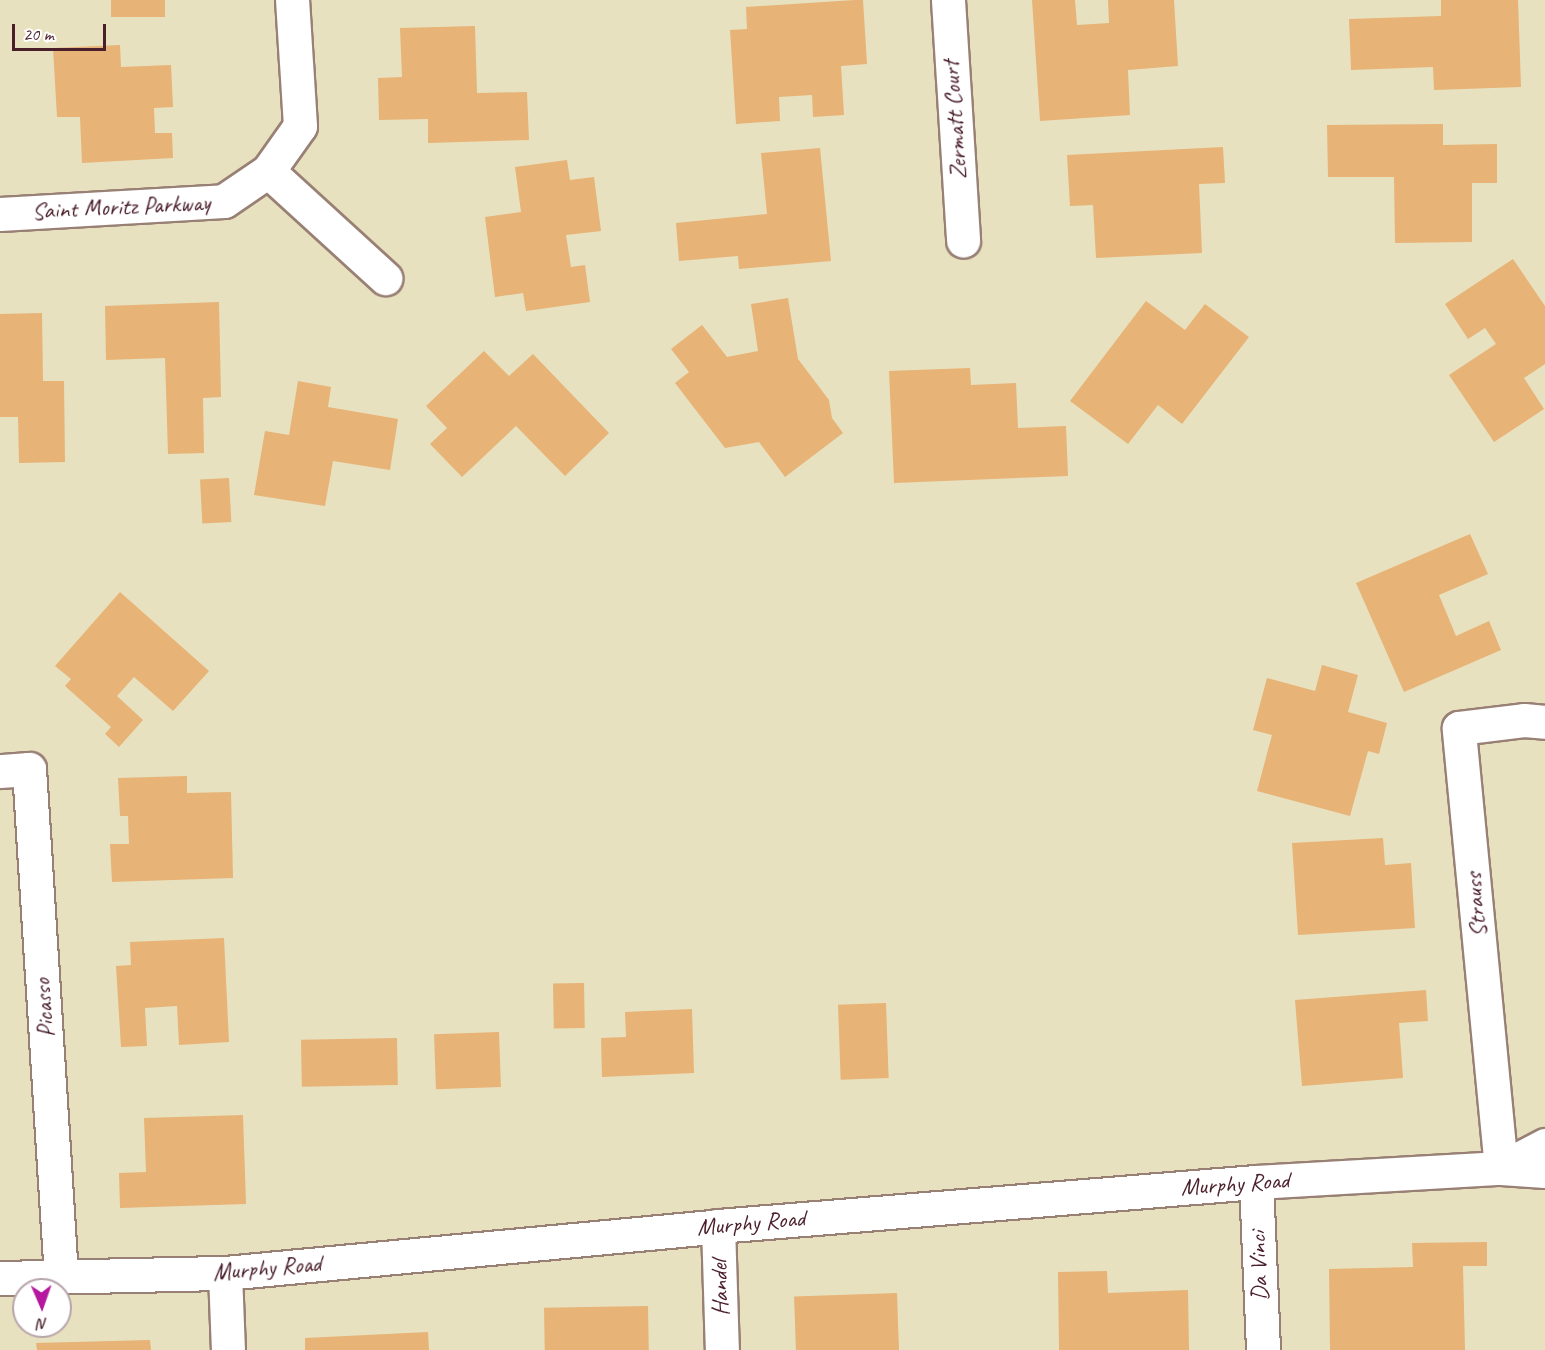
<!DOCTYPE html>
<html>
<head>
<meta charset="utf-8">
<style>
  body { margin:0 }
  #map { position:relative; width:1545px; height:1350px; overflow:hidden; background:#e8e1bf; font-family:Caveat,sans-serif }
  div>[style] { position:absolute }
  .building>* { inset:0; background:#e7b376; transform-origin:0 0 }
  .roads { filter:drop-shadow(2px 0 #998075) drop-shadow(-2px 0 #998075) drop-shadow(0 2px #998075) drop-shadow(0 -2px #998075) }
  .minor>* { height:33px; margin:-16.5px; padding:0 16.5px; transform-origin:16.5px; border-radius:16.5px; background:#fff }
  span { translate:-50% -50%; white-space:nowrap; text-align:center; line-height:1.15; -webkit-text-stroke:4.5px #fff; paint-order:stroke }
  .street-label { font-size:24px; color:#4a1f2b }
  .north { position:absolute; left:12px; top:1278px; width:60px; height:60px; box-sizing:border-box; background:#fff; border:2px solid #b7a5aa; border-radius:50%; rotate:178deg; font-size:16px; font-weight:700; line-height:24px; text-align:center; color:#4a1f2b }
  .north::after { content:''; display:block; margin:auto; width:21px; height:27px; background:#b5179e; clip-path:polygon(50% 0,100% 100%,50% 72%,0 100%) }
  .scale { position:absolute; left:12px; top:24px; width:94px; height:27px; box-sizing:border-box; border:3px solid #4a1f2b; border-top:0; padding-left:8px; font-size:18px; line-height:21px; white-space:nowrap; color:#4a1f2b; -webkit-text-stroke:4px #fff; paint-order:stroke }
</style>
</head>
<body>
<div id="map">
  <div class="building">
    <div style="left:111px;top:0;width:54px;height:17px"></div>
    <div style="clip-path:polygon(855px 0,863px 0,867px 64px,841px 66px,844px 115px,813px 117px,812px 95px,779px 97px,780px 121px,736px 124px,730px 30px,747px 29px,746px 7px)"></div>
    <div style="clip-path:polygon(1032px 0,1075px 0,1077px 25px,1109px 23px,1108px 0,1174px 0,1178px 66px,1128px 70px,1130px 115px,1040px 121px)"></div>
    <div style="clip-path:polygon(1441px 0,1518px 0,1521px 87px,1434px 90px,1433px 67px,1351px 70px,1349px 19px,1441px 16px)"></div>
    <div style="clip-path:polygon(475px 26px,477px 93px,527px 92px,529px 140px,428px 143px,428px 119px,379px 120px,378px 78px,402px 77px,400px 28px)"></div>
    <div style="clip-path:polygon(120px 45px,121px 67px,171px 65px,173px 107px,154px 108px,155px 133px,172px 133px,173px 158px,82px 163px,80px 117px,57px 117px,53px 48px)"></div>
    <div style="clip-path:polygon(1443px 124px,1443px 145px,1497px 144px,1497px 183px,1472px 183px,1472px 242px,1395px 243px,1394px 177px,1328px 177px,1327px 125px)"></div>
    <div style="clip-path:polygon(1223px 147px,1225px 183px,1199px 184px,1202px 253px,1096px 258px,1093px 205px,1070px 206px,1067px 155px)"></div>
    <div style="clip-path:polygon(820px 148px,831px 261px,739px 269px,738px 256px,679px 261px,676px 223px,767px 214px,761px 153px)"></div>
    <div style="clip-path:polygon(567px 160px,570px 180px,594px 177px,601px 231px,566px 235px,571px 267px,585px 265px,590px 302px,526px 311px,523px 293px,495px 297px,485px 217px,521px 212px,515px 167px)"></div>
    <div style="clip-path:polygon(1513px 259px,1545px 306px,1545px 364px,1524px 378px,1544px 409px,1494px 442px,1449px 375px,1496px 344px,1485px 328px,1468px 339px,1445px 304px)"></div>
    <div style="clip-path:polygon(788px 298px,798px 359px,829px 400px,832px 418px,843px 433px,785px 477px,759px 442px,725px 448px,675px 383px,689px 372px,671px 349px,702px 325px,727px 357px,758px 351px,751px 304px)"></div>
    <div style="clip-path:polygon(1146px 301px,1185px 330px,1205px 304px,1249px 337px,1182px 424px,1158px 405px,1128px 444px,1070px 401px)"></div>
    <div style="clip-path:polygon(219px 302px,221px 397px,203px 398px,204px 453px,168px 454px,165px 358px,106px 360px,105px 306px)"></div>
    <div style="clip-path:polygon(42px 313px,43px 381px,64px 381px,65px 462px,19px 463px,18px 417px,0 417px,0 314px)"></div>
    <div style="clip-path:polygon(484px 351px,509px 376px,533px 354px,609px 433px,565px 476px,516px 426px,462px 477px,430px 444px,447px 428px,426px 406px)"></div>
    <div style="clip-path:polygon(970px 368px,971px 385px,1016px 383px,1018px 428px,1066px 426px,1068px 476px,894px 483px,889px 371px)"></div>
    <div style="clip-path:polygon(298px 381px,331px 387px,328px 407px,398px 419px,390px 470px,333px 461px,325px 506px,254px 495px,265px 431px,289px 435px)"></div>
    <div style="left:229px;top:478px;width:44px;height:29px;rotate:87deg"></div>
    <div style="clip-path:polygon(1470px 534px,1488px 574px,1439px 595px,1456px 636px,1489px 621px,1501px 650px,1404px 692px,1356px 583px)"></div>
    <div style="clip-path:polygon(120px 592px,209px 671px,173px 711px,134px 677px,117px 696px,143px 720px,119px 747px,105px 734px,111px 727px,65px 686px,71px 679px,55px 666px)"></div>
    <div style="clip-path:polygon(1322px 665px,1358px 675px,1348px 712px,1387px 723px,1379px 754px,1368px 751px,1350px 816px,1257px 791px,1272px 735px,1253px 730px,1267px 678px,1315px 691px)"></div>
    <div style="clip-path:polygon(187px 776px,187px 793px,231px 792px,233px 878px,112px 882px,110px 844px,129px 844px,128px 816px,120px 816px,118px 778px)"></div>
    <div style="clip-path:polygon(1383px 838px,1385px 865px,1411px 863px,1415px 928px,1298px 935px,1292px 843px)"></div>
    <div style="clip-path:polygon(224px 938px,229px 1042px,179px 1045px,177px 1006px,145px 1008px,147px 1046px,121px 1047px,116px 966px,131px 965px,130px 942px)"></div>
    <div style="left:584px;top:983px;width:45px;height:31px;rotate:89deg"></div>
    <div style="clip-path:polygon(1426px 990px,1428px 1021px,1399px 1023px,1403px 1078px,1302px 1086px,1295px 1000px)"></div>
    <div style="left:886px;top:1003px;width:75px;height:48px;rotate:88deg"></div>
    <div style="clip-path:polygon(692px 1009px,694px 1073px,602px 1077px,601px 1038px,626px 1037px,625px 1012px)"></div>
    <div style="left:499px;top:1032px;width:55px;height:65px;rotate:88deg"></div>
    <div style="left:397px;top:1038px;width:47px;height:96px;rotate:89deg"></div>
    <div style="clip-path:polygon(243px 1115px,246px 1204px,120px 1208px,119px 1173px,146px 1172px,144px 1118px)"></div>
    <div style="clip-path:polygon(1487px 1242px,1487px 1266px,1463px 1266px,1465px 1350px,1330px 1350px,1329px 1269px,1413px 1267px,1412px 1243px)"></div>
    <div style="clip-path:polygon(1107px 1271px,1108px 1293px,1188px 1290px,1189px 1350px,1059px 1350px,1058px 1272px)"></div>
    <div style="left:897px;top:1293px;width:57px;height:103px;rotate:88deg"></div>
    <div style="left:648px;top:1306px;width:44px;height:104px;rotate:89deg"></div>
    <div style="clip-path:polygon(428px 1332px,429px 1350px,305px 1350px,305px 1338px)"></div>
    <div style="clip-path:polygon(150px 1340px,151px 1350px,37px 1350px,36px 1343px)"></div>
  </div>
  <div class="roads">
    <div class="minor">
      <div style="left:948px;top:0;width:241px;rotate:86.4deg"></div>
      <div style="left:268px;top:171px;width:159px;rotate:42.4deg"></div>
      <div style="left:0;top:214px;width:224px;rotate:-3.3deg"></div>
      <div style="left:224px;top:201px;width:53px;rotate:-34.3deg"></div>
      <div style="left:268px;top:171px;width:55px;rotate:-54.6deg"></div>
      <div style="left:300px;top:126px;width:126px;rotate:-93.6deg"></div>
      <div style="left:0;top:771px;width:29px;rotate:-4deg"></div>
      <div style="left:29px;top:769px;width:508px;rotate:86.39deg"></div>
      <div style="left:1501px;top:1168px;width:442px;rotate:-95.5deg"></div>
      <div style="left:1459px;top:728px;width:65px;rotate:-7deg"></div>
      <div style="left:1524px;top:720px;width:21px;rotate:5deg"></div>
      <div style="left:1501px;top:1168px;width:50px;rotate:-27.6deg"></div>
      <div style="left:1256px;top:1182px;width:168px;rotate:87.6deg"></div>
      <div style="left:718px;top:1226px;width:124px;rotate:88.2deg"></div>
      <div style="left:225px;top:1273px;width:77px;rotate:87.8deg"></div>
      <div style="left:0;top:1278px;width:225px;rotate:-1.3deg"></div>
      <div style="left:225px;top:1273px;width:495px;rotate:-5.4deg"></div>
      <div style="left:718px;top:1226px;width:540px;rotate:-4.68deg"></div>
      <div style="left:1256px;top:1182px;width:245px;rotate:-3.3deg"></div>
      <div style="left:1501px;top:1168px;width:44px;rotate:3.9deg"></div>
    </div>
  </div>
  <div class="street-label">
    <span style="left:955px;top:120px;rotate:-94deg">Zermatt Court</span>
    <span style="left:121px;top:207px;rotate:-3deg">Saint Moritz Parkway</span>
    <span style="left:1476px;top:905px;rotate:-95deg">Strauss</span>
    <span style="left:44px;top:1008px;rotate:-94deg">Picasso</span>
    <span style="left:1235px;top:1184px;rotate:-4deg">Murphy Road</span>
    <span style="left:751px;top:1223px;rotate:-5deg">Murphy Road</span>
    <span style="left:1259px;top:1266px;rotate:-92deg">Da Vinci</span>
    <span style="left:267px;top:1268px;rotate:-5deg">Murphy Road</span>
    <span style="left:720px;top:1288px;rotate:-92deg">Handel</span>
  </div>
  <div class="north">N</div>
  <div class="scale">20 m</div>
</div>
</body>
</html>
